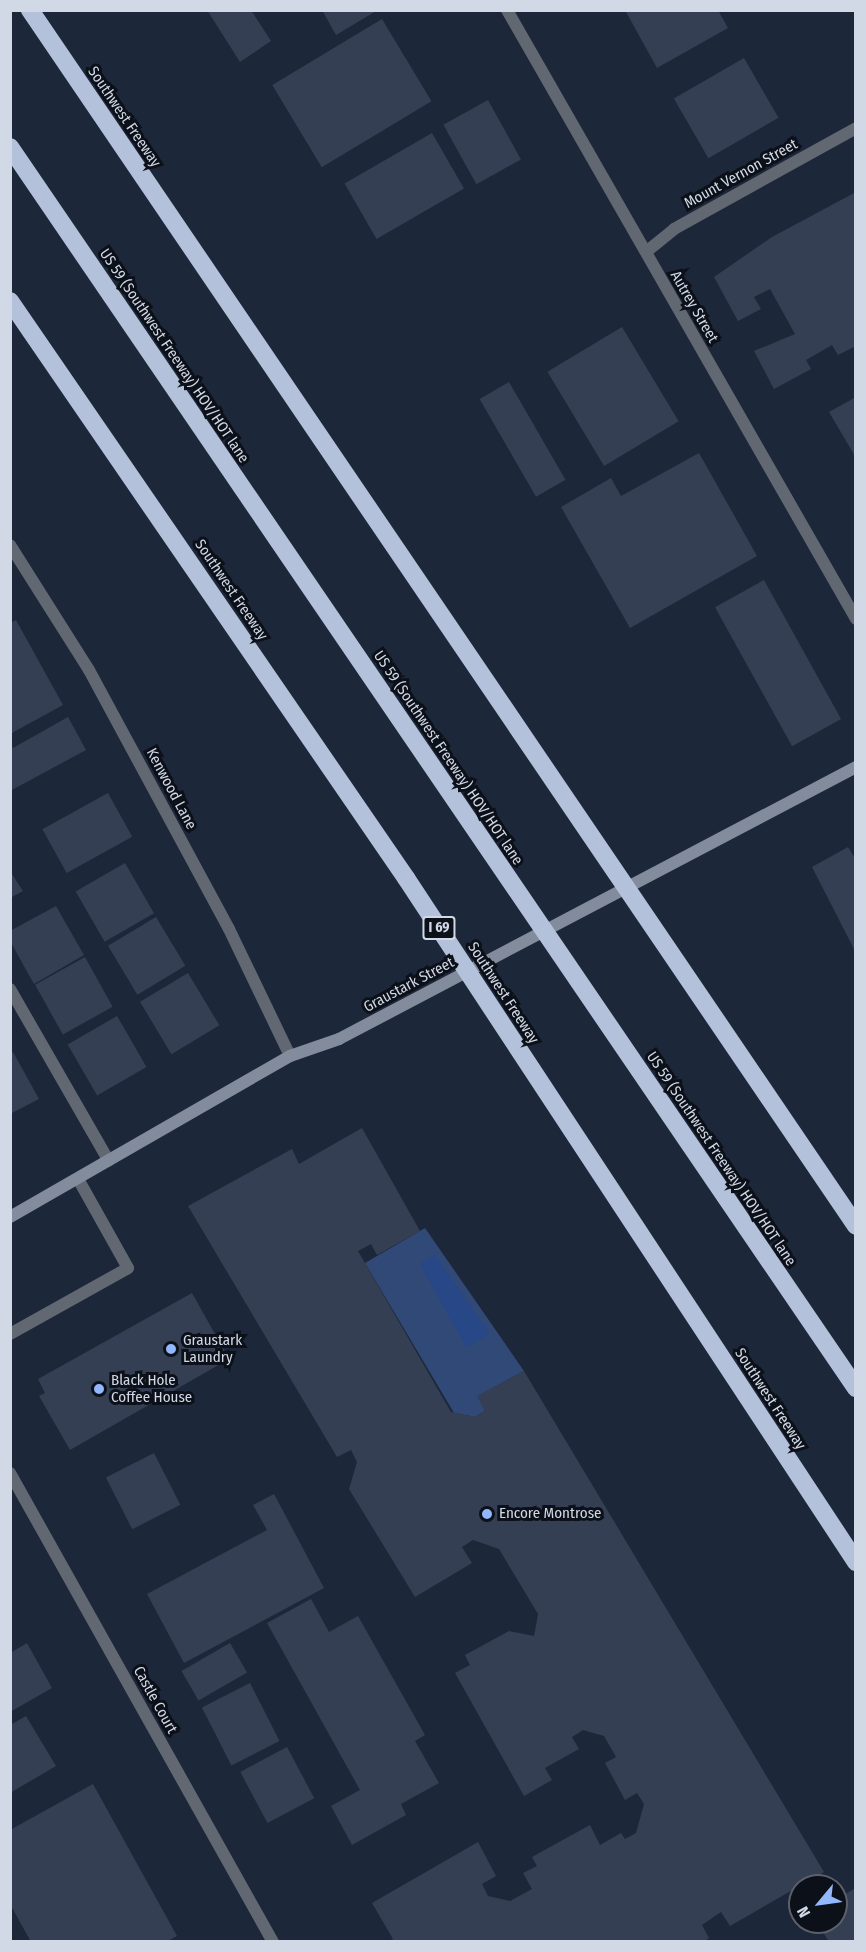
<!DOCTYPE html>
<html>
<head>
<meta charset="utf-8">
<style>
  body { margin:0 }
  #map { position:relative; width:866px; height:1952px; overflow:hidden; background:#1d273a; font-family:"Fira Sans Condensed",sans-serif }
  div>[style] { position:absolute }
  .green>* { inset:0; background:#314976 }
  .water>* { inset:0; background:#274786 }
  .building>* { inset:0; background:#343f54; transform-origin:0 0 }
  .lane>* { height:12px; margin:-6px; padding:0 6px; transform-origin:6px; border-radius:6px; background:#626872 }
  .street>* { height:12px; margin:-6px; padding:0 6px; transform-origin:6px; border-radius:6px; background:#626872 }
  .secondary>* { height:12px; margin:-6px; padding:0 6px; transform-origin:6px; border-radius:6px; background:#838c9c }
  .highway>* { height:18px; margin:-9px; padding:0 9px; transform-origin:9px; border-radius:9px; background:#b3c1da }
  .dots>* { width:16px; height:16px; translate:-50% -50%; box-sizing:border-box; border:3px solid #0c1019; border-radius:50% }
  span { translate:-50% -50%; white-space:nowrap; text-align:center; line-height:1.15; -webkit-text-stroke:6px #0c1019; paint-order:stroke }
  .shield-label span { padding:2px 4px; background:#0c1019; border:2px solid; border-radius:4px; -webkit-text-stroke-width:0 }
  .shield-label { font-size:14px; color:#d2d9e6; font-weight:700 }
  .street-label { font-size:15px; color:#d2d9e6 }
  .poi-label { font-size:15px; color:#d2d9e6 }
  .left { translate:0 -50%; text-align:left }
  .frame { position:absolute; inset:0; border:12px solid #d2d9e6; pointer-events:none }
  .north { position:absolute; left:788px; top:1874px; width:60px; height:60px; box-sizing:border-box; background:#0c1019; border:2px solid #5b606b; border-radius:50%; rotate:241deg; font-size:16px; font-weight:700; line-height:24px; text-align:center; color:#d2d9e6 }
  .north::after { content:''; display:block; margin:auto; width:21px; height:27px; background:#92b7fd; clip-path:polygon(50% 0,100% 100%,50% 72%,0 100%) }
</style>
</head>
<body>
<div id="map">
  <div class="green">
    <div style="clip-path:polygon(425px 1228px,524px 1371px,478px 1396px,485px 1411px,475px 1417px,454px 1413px,365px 1263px)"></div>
  </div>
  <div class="water">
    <div style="clip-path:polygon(435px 1255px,490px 1334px,466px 1347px,420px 1264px)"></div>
  </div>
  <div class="building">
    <div style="clip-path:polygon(207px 10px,251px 10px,271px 41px,240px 62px)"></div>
    <div style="clip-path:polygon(322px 10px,378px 10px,336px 35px)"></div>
    <div style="clip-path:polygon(625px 10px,718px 10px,728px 28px,657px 68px)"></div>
    <div style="left:382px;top:19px;width:96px;height:128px;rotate:59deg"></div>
    <div style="left:744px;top:58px;width:69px;height:81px;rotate:60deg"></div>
    <div style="left:488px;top:100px;width:68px;height:51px;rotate:61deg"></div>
    <div style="left:432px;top:133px;width:64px;height:101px;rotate:60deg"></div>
    <div style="clip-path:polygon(856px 192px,856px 346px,838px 355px,832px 345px,806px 360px,811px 369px,774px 389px,754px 351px,795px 334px,770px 289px,754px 297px,761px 309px,738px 321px,714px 277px,772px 237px)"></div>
    <div style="left:622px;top:327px;width:110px;height:87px;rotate:59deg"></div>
    <div style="left:509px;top:382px;width:113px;height:34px;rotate:60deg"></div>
    <div style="clip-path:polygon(856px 397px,856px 458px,829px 412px)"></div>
    <div style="clip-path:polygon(699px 453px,757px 556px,630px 628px,561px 507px,611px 478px,621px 496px)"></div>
    <div style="left:764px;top:580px;width:159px;height:56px;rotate:61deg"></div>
    <div style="clip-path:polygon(16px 620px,63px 705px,10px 734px,10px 623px)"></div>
    <div style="clip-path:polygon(68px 717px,86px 750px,10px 791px,10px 742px,13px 748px)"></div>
    <div style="left:108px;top:793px;width:50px;height:75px;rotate:61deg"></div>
    <div style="clip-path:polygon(848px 847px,856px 860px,856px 953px,812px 867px)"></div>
    <div style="left:125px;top:863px;width:58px;height:57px;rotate:60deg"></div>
    <div style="clip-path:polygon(10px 871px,23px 891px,10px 898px)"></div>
    <div style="clip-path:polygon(56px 906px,84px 955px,34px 984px,10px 941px,10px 931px)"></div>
    <div style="left:156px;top:917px;width:57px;height:56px;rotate:59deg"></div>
    <div style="left:85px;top:957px;width:57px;height:57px;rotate:61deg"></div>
    <div style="left:188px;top:973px;width:61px;height:56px;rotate:59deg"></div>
    <div style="left:117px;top:1016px;width:59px;height:57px;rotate:60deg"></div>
    <div style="clip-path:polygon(13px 1052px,39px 1099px,10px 1114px,10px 1053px)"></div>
    <div style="clip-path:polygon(362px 1128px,420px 1231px,377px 1255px,371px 1244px,358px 1251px,451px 1412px,475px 1417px,485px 1411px,477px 1396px,524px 1371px,824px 1872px,730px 1926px,721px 1912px,702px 1925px,709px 1938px,703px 1942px,388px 1942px,393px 1939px,372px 1903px,478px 1842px,496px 1876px,482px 1884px,488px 1896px,510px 1901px,532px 1889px,523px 1873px,537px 1866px,532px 1857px,590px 1825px,600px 1845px,621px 1833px,625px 1839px,636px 1833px,644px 1804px,637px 1793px,625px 1800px,605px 1763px,616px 1757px,604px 1736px,583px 1730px,572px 1737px,579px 1749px,545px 1768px,552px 1780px,524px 1796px,455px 1673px,470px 1665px,465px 1655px,509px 1631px,534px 1636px,538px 1614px,499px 1549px,473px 1540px,462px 1547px,472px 1563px,415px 1597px,349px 1489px,357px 1462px,351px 1450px,337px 1457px,188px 1206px,292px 1149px,299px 1164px)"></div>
    <div style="clip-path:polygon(192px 1293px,229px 1359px,70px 1450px,39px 1396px,45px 1393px,38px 1379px)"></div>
    <div style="left:154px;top:1453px;width:58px;height:54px;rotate:63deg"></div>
    <div style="clip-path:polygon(274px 1494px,324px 1588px,184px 1663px,147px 1594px,267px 1530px,253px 1505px)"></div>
    <div style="clip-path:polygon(311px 1599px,329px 1632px,358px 1616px,425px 1735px,415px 1741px,439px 1783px,401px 1804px,406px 1815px,352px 1845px,331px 1806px,360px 1790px,267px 1623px)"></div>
    <div style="clip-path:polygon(27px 1643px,52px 1688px,10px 1712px,10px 1653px)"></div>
    <div style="left:230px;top:1643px;width:34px;height:56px;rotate:60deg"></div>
    <div style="left:250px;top:1683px;width:65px;height:54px;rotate:63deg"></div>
    <div style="clip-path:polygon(26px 1716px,56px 1766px,10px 1793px,10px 1725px)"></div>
    <div style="left:287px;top:1747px;width:58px;height:53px;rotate:62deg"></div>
    <div style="clip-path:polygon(93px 1784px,177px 1936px,166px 1942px,31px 1942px,10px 1904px,10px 1830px)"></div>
    <div style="clip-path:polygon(856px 1888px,856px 1942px,829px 1942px,817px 1922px,836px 1922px,836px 1899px)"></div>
  </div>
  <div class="lane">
    <div style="left:10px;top:989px;width:198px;rotate:60.1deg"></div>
    <div style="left:10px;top:1334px;width:135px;rotate:-29.2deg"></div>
    <div style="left:128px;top:1268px;width:102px;rotate:-119.3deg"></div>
  </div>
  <div class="street">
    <div style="left:507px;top:10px;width:702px;rotate:60.18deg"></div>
    <div style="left:646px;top:252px;width:36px;rotate:-39deg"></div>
    <div style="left:674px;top:229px;width:208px;rotate:-29deg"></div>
    <div style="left:10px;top:545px;width:148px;rotate:57.7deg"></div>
    <div style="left:89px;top:670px;width:294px;rotate:61.6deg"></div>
    <div style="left:229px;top:929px;width:141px;rotate:64.3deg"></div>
    <div style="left:10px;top:1473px;width:538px;rotate:60.72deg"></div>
  </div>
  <div class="secondary">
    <div style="left:10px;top:1217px;width:323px;rotate:-29.9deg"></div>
    <div style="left:290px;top:1056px;width:52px;rotate:-19.1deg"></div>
    <div style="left:339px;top:1039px;width:584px;rotate:-27.75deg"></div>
  </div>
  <div class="highway">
    <div style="left:30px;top:10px;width:1470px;rotate:55.81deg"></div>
    <div style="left:10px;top:147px;width:1502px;rotate:55.72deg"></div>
    <div style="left:10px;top:301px;width:700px;rotate:55.54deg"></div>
    <div style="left:406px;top:878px;width:819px;rotate:56.66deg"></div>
  </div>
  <div class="dots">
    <div style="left:171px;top:1349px;background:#92b7fd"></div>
    <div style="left:99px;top:1389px;background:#92b7fd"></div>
    <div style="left:487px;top:1514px;background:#92b7fd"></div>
  </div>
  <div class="shield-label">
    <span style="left:439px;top:928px">I 69</span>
  </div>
  <div class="street-label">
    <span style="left:124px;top:117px;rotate:56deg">Southwest Freeway</span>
    <span style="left:741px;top:174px;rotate:-29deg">Mount Vernon Street</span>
    <span style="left:694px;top:307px;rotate:60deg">Autrey Street</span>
    <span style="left:174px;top:356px;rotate:56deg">US 59 (Southwest Freeway) HOV/HOT lane</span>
    <span style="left:231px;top:590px;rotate:56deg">Southwest Freeway</span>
    <span style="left:448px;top:758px;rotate:56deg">US 59 (Southwest Freeway) HOV/HOT lane</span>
    <span style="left:171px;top:789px;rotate:62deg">Kenwood Lane</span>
    <span style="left:409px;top:985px;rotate:-28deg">Graustark Street</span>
    <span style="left:503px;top:993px;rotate:57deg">Southwest Freeway</span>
    <span style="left:721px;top:1159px;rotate:56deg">US 59 (Southwest Freeway) HOV/HOT lane</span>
    <span style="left:770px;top:1399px;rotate:57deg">Southwest Freeway</span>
    <span style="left:155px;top:1700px;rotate:61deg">Castle Court</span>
  </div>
  <div class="poi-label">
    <span class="left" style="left:183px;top:1349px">Graustark<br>Laundry</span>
    <span class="left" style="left:111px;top:1389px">Black Hole<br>Coffee House</span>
    <span class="left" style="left:499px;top:1514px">Encore Montrose</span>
  </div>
  <div class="frame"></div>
  <div class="north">N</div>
</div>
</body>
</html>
